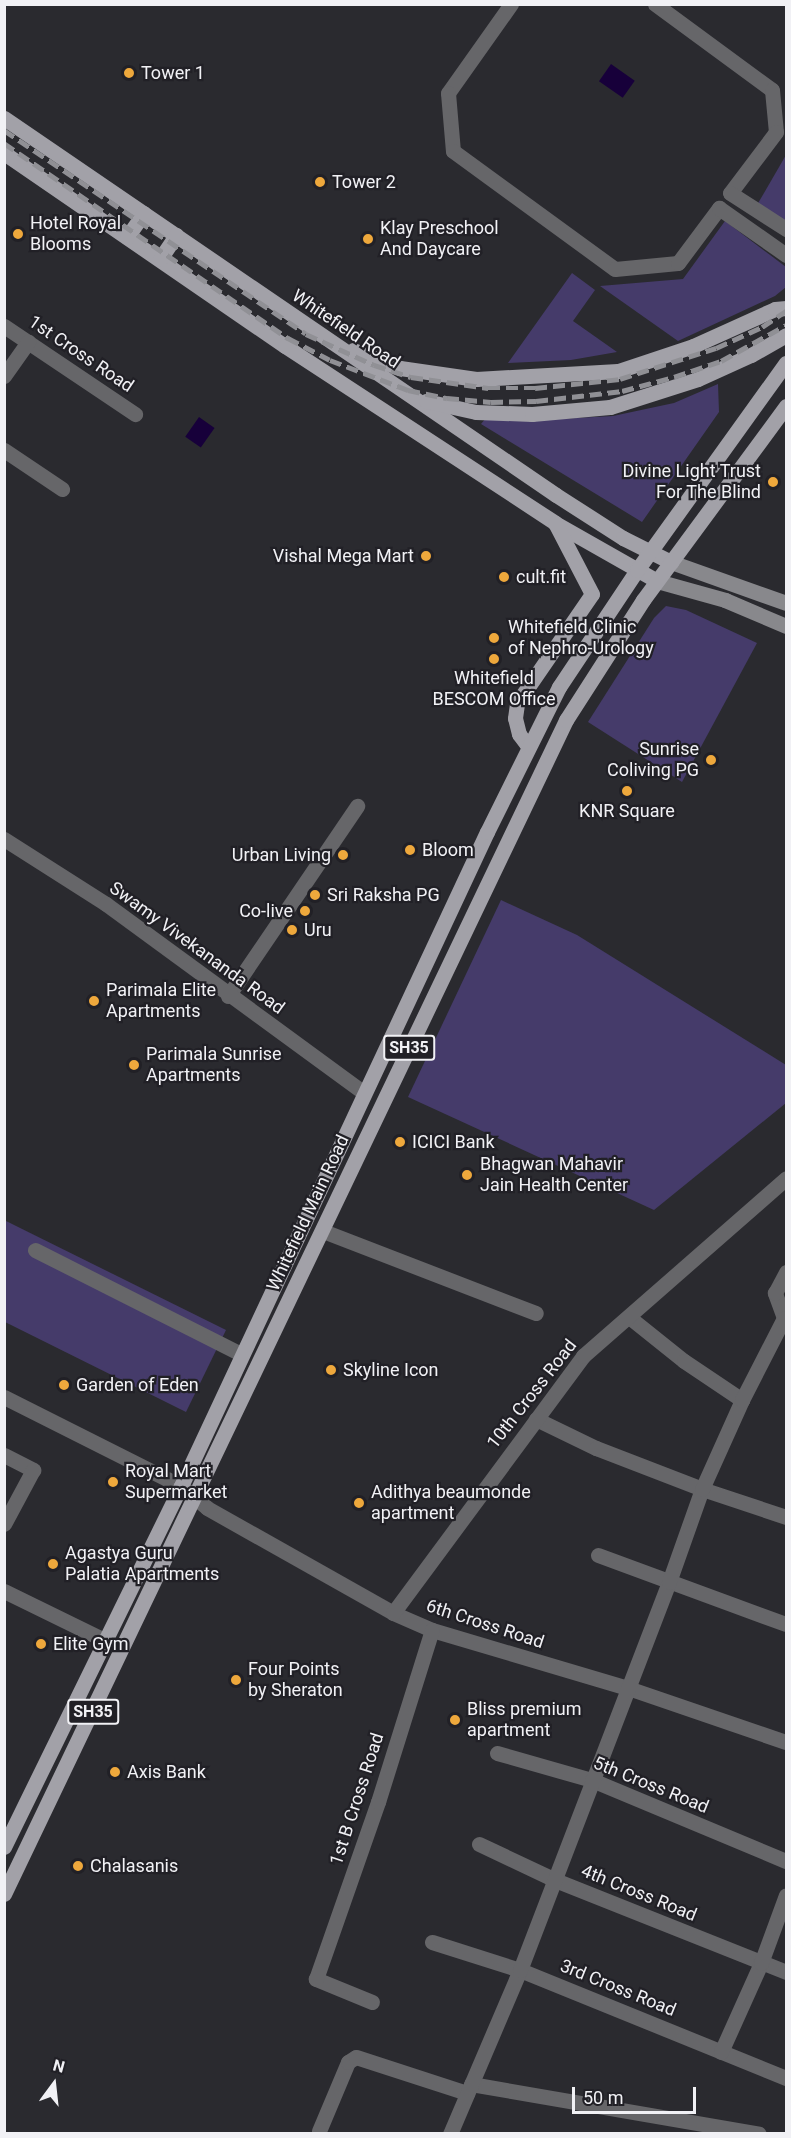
<!DOCTYPE html>
<html>
<head>
<meta charset="utf-8">
<style>
  body { margin:0 }
  #map { position:relative; width:791px; height:2138px; overflow:hidden; background:#2a2a2f; font-family:Roboto,sans-serif }
  div>[style] { position:absolute }
  .green>* { inset:0; background:#453b6a }
  .water>* { inset:0; background:#17003a; transform-origin:0 0 }
  .minor>* { height:15px; margin:-7.5px; padding:0 7.5px; transform-origin:7.5px; border-radius:7.5px; background:#666669 }
  .tertiary>* { height:15px; margin:-7.5px; padding:0 7.5px; transform-origin:7.5px; border-radius:7.5px; background:#666669 }
  .secondary>* { height:15px; margin:-7.5px; padding:0 7.5px; transform-origin:7.5px; border-radius:7.5px; background:#88888c }
  .primary>* { height:15px; margin:-7.5px; padding:0 7.5px; transform-origin:7.5px; border-radius:7.5px; background:#a2a1a8 }
  .rail>* { height:4.5px; margin-top:-2.25px; transform-origin:0; background:repeating-linear-gradient(90deg,#909095 0 12px,transparent 0 18px) }
  .dots>* { width:16px; height:16px; translate:-50% -50%; box-sizing:border-box; border:3px solid #212026; border-radius:50% }
  span { translate:-50% -50%; white-space:nowrap; text-align:center; line-height:1.15; -webkit-text-stroke:4.5px #212026; paint-order:stroke }
  .shield-label span { padding:2px 4px; background:#212026; border:2px solid; border-radius:4px; -webkit-text-stroke-width:0 }
  .shield-label { font-size:16px; color:#f1f1f5; font-weight:700 }
  .poi-label { font-size:18px; color:#f1f1f5 }
  .left { translate:0 -50%; text-align:left }
  .right { translate:-100% -50%; text-align:right }
  .street-label { font-size:18px; color:#f1f1f5 }
  .frame { position:absolute; inset:0; border:6px solid #f1f1f5; pointer-events:none }
  .north { position:absolute; left:24px; top:2054px; width:60px; height:60px; -webkit-text-stroke:4px #212026; paint-order:stroke; rotate:15deg; font-size:16px; font-weight:700; line-height:24px; text-align:center; color:#f1f1f5 }
  .north::after { content:''; display:block; margin:auto; width:21px; height:27px; background:#f1f1f5; clip-path:polygon(50% 0,100% 100%,50% 72%,0 100%) }
  .scale { position:absolute; left:572px; top:2087px; width:124px; height:27px; box-sizing:border-box; border:3px solid #f1f1f5; border-top:0; padding-left:8px; font-size:18px; line-height:21px; white-space:nowrap; color:#f1f1f5; -webkit-text-stroke:4px #212026; paint-order:stroke }
</style>
</head>
<body>
<div id="map">
  <div class="green">
    <div style="clip-path:polygon(786px 155px,786px 225px,757px 205px)"></div>
    <div style="clip-path:polygon(725px 221px,786px 267px,786px 287px,775px 296px,678px 341px,600px 286px,683px 279px)"></div>
    <div style="clip-path:polygon(572px 273px,595px 290px,573px 321px,617px 352px,571px 360px,508px 363px)"></div>
    <div style="clip-path:polygon(718px 384px,719px 412px,642px 522px,481px 424px,486px 418px,559px 419px,613px 416px,674px 403px)"></div>
    <div style="clip-path:polygon(666px 606px,686px 610px,757px 643px,682px 782px,588px 722px,654px 618px)"></div>
    <div style="clip-path:polygon(501px 900px,577px 935px,786px 1065px,786px 1103px,654px 1210px,408px 1097px)"></div>
    <div style="clip-path:polygon(4px 1220px,226px 1330px,186px 1412px,5px 1322px)"></div>
  </div>
  <div class="water">
    <div style="left:611px;top:64px;width:29px;height:21px;rotate:35deg"></div>
    <div style="left:199px;top:417px;width:19px;height:24px;rotate:35deg"></div>
  </div>
  <div class="minor">
    <div style="left:511px;top:4px;width:109px;rotate:125.3deg"></div>
    <div style="left:448px;top:93px;width:58px;rotate:85.1deg"></div>
    <div style="left:453px;top:151px;width:200px;rotate:36.1deg"></div>
    <div style="left:615px;top:269px;width:63px;rotate:-5.4deg"></div>
    <div style="left:678px;top:263px;width:69px;rotate:-53.3deg"></div>
    <div style="left:719px;top:208px;width:82px;rotate:35deg"></div>
    <div style="left:655px;top:4px;width:145px;rotate:36.3deg"></div>
    <div style="left:772px;top:90px;width:42px;rotate:84.6deg"></div>
    <div style="left:776px;top:132px;width:76px;rotate:127deg"></div>
    <div style="left:730px;top:193px;width:67px;rotate:32.7deg"></div>
    <div style="left:4px;top:326px;width:158px;rotate:33.9deg"></div>
    <div style="left:4px;top:376px;width:42px;rotate:-54.8deg"></div>
    <div style="left:4px;top:450px;width:70px;rotate:33.9deg"></div>
    <div style="left:228px;top:996px;width:230px;rotate:-55.8deg"></div>
    <div style="left:323px;top:1231px;width:228px;rotate:21.1deg"></div>
    <div style="left:35px;top:1250px;width:231px;rotate:26.8deg"></div>
    <div style="left:629px;top:1317px;width:70px;rotate:38.7deg"></div>
    <div style="left:684px;top:1361px;width:70px;rotate:33.9deg"></div>
    <div style="left:784px;top:1318px;width:27px;rotate:-110deg"></div>
    <div style="left:775px;top:1293px;width:24px;rotate:-62deg"></div>
    <div style="left:4px;top:1397px;width:198px;rotate:26.7deg"></div>
    <div style="left:181px;top:1486px;width:34px;rotate:40deg"></div>
    <div style="left:207px;top:1508px;width:214px;rotate:29.4deg"></div>
    <div style="left:393px;top:1613px;width:43px;rotate:23.6deg"></div>
    <div style="left:432px;top:1630px;width:204px;rotate:16.5deg"></div>
    <div style="left:628px;top:1688px;width:167px;rotate:18.9deg"></div>
    <div style="left:536px;top:1419px;width:67px;rotate:25.8deg"></div>
    <div style="left:596px;top:1448px;width:114px;rotate:21.1deg"></div>
    <div style="left:702px;top:1489px;width:89px;rotate:18.4deg"></div>
    <div style="left:4px;top:1455px;width:33px;rotate:27deg"></div>
    <div style="left:33px;top:1470px;width:61px;rotate:118.2deg"></div>
    <div style="left:598px;top:1555px;width:200px;rotate:20.2deg"></div>
    <div style="left:4px;top:1591px;width:111px;rotate:26.1deg"></div>
    <div style="left:393px;top:1613px;width:320px;rotate:-53.5deg"></div>
    <div style="left:583px;top:1356px;width:270px;rotate:-41.2deg"></div>
    <div style="left:497px;top:1753px;width:99px;rotate:15.9deg"></div>
    <div style="left:592px;top:1780px;width:210px;rotate:22.7deg"></div>
    <div style="left:479px;top:1844px;width:84px;rotate:25.3deg"></div>
    <div style="left:555px;top:1880px;width:249px;rotate:21.7deg"></div>
    <div style="left:432px;top:1942px;width:92px;rotate:17.7deg"></div>
    <div style="left:520px;top:1970px;width:287px;rotate:22.1deg"></div>
    <div style="left:372px;top:2002px;width:61px;rotate:-157.7deg"></div>
    <div style="left:316px;top:1979px;width:188px;rotate:-70.7deg"></div>
    <div style="left:378px;top:1802px;width:180px;rotate:-72.6deg"></div>
    <div style="left:721px;top:2052px;width:98px;rotate:-65.8deg"></div>
    <div style="left:761px;top:1963px;width:72px;rotate:-69.8deg"></div>
    <div style="left:471px;top:2084px;width:292px;rotate:9.8deg"></div>
    <div style="left:319px;top:2131px;width:75px;rotate:-67.2deg"></div>
    <div style="left:348px;top:2062px;width:9px;rotate:-32deg"></div>
    <div style="left:356px;top:2057px;width:117px;rotate:18deg"></div>
    <div style="left:450px;top:2134px;width:178px;rotate:-66.9deg"></div>
    <div style="left:520px;top:1970px;width:416px;rotate:-69deg"></div>
    <div style="left:669px;top:1582px;width:99px;rotate:-70.5deg"></div>
    <div style="left:702px;top:1489px;width:98px;rotate:-65.8deg"></div>
    <div style="left:742px;top:1400px;width:92px;rotate:-62.9deg"></div>
  </div>
  <div class="tertiary">
    <div style="left:4px;top:839px;width:121px;rotate:32.5deg"></div>
    <div style="left:106px;top:904px;width:320px;rotate:36.2deg"></div>
  </div>
  <div class="secondary">
    <div style="left:671px;top:562px;width:122px;rotate:19.6deg"></div>
    <div style="left:657px;top:581px;width:71px;rotate:15.6deg"></div>
    <div style="left:725px;top:600px;width:66px;rotate:23.1deg"></div>
  </div>
  <div class="primary">
    <div style="left:4px;top:118px;width:668px;rotate:34.33deg"></div>
    <div style="left:556px;top:495px;width:80px;rotate:32.7deg"></div>
    <div style="left:623px;top:538px;width:54px;rotate:26.6deg"></div>
    <div style="left:4px;top:153px;width:341px;rotate:34.5deg"></div>
    <div style="left:285px;top:346px;width:323px;rotate:33.2deg"></div>
    <div style="left:555px;top:523px;width:117px;rotate:29.6deg"></div>
    <div style="left:127px;top:237px;width:29px;rotate:-55deg"></div>
    <div style="left:160px;top:259px;width:29px;rotate:-56deg"></div>
    <div style="left:353px;top:350px;width:50px;rotate:21deg"></div>
    <div style="left:400px;top:368px;width:77px;rotate:8.2deg"></div>
    <div style="left:476px;top:379px;width:142px;rotate:-3.2deg"></div>
    <div style="left:618px;top:371px;width:79px;rotate:-18.4deg"></div>
    <div style="left:693px;top:346px;width:90px;rotate:-24.3deg"></div>
    <div style="left:775px;top:309px;width:11px;rotate:-5deg"></div>
    <div style="left:426px;top:401px;width:51px;rotate:12.4deg"></div>
    <div style="left:476px;top:412px;width:56px;rotate:2deg"></div>
    <div style="left:532px;top:414px;width:78px;rotate:-5.1deg"></div>
    <div style="left:610px;top:407px;width:92px;rotate:-17.7deg"></div>
    <div style="left:698px;top:379px;width:58px;rotate:-24.4deg"></div>
    <div style="left:751px;top:355px;width:40px;rotate:-29.7deg"></div>
    <div style="left:528px;top:746px;width:15px;rotate:-127deg"></div>
    <div style="left:519px;top:734px;width:16px;rotate:-104deg"></div>
    <div style="left:515px;top:718px;width:15px;rotate:-82deg"></div>
    <div style="left:517px;top:703px;width:132px;rotate:-55.5deg"></div>
    <div style="left:592px;top:594px;width:80px;rotate:-117.5deg"></div>
    <div style="left:4px;top:1847px;width:402px;rotate:-63.9deg"></div>
    <div style="left:181px;top:1486px;width:722px;rotate:-64.93deg"></div>
    <div style="left:487px;top:832px;width:162px;rotate:-63.6deg"></div>
    <div style="left:559px;top:687px;width:141px;rotate:-56.3deg"></div>
    <div style="left:637px;top:570px;width:255px;rotate:-54.3deg"></div>
    <div style="left:4px;top:1894px;width:1302px;rotate:-64.42deg"></div>
    <div style="left:566px;top:720px;width:143px;rotate:-57.3deg"></div>
    <div style="left:643px;top:600px;width:241px;rotate:-53.6deg"></div>
  </div>
  <div class="rail">
    <div style="left:4px;top:130px;width:364px;rotate:34deg"></div>
    <div style="left:306px;top:334px;width:75px;rotate:24.5deg"></div>
    <div style="left:374px;top:365px;width:39px;rotate:18deg"></div>
    <div style="left:411px;top:377px;width:78px;rotate:8.1deg"></div>
    <div style="left:488px;top:388px;width:47px"></div>
    <div style="left:535px;top:388px;width:85px;rotate:-6deg"></div>
    <div style="left:620px;top:379px;width:101px;rotate:-17.9deg"></div>
    <div style="left:716px;top:348px;width:51px;rotate:-24.5deg"></div>
    <div style="left:762px;top:327px;width:29px;rotate:-34deg"></div>
    <div style="left:4px;top:143px;width:345px;rotate:34.5deg"></div>
    <div style="left:288px;top:338px;width:47px;rotate:27.6deg"></div>
    <div style="left:330px;top:360px;width:84px;rotate:21deg"></div>
    <div style="left:408px;top:390px;width:40px;rotate:12deg"></div>
    <div style="left:447px;top:398px;width:44px;rotate:5.2deg"></div>
    <div style="left:491px;top:402px;width:45px;rotate:-1.3deg"></div>
    <div style="left:536px;top:401px;width:87px;rotate:-6.6deg"></div>
    <div style="left:622px;top:391px;width:54px;rotate:-15.1deg"></div>
    <div style="left:674px;top:377px;width:50px;rotate:-18.8deg"></div>
    <div style="left:721px;top:361px;width:74px;rotate:-29deg"></div>
  </div>
  <div class="dots">
    <div style="left:129px;top:73px;background:#eea83c"></div>
    <div style="left:320px;top:182px;background:#eea83c"></div>
    <div style="left:18px;top:234px;background:#eea83c"></div>
    <div style="left:368px;top:239px;background:#eea83c"></div>
    <div style="left:773px;top:482px;background:#eea83c"></div>
    <div style="left:426px;top:556px;background:#eea83c"></div>
    <div style="left:504px;top:577px;background:#eea83c"></div>
    <div style="left:494px;top:638px;background:#eea83c"></div>
    <div style="left:494px;top:659px;background:#eea83c"></div>
    <div style="left:711px;top:760px;background:#eea83c"></div>
    <div style="left:627px;top:791px;background:#eea83c"></div>
    <div style="left:410px;top:850px;background:#eea83c"></div>
    <div style="left:343px;top:855px;background:#eea83c"></div>
    <div style="left:315px;top:895px;background:#eea83c"></div>
    <div style="left:305px;top:911px;background:#eea83c"></div>
    <div style="left:292px;top:930px;background:#eea83c"></div>
    <div style="left:94px;top:1001px;background:#eea83c"></div>
    <div style="left:134px;top:1065px;background:#eea83c"></div>
    <div style="left:400px;top:1142px;background:#eea83c"></div>
    <div style="left:467px;top:1175px;background:#eea83c"></div>
    <div style="left:331px;top:1370px;background:#eea83c"></div>
    <div style="left:64px;top:1385px;background:#eea83c"></div>
    <div style="left:113px;top:1482px;background:#eea83c"></div>
    <div style="left:359px;top:1503px;background:#eea83c"></div>
    <div style="left:53px;top:1564px;background:#eea83c"></div>
    <div style="left:41px;top:1644px;background:#eea83c"></div>
    <div style="left:236px;top:1680px;background:#eea83c"></div>
    <div style="left:455px;top:1720px;background:#eea83c"></div>
    <div style="left:115px;top:1772px;background:#eea83c"></div>
    <div style="left:78px;top:1866px;background:#eea83c"></div>
  </div>
  <div class="shield-label">
    <span style="left:409px;top:1048px">SH35</span>
    <span style="left:93px;top:1712px">SH35</span>
  </div>
  <div class="poi-label">
    <span class="left" style="left:141px;top:73px">Tower 1</span>
    <span class="left" style="left:332px;top:182px">Tower 2</span>
    <span class="left" style="left:30px;top:234px">Hotel Royal<br>Blooms</span>
    <span class="left" style="left:380px;top:239px">Klay Preschool<br>And Daycare</span>
    <span class="right" style="left:761px;top:482px">Divine Light Trust<br>For The Blind</span>
    <span class="right" style="left:414px;top:556px">Vishal Mega Mart</span>
    <span class="left" style="left:516px;top:577px">cult.fit</span>
    <span class="left" style="left:508px;top:638px">Whitefield Clinic<br>of Nephro-Urology</span>
    <span style="left:494px;top:689px">Whitefield<br>BESCOM Office</span>
    <span class="right" style="left:699px;top:760px">Sunrise<br>Coliving PG</span>
    <span style="left:627px;top:811px">KNR Square</span>
    <span class="left" style="left:422px;top:850px">Bloom</span>
    <span class="right" style="left:331px;top:855px">Urban Living</span>
    <span class="left" style="left:327px;top:895px">Sri Raksha PG</span>
    <span class="right" style="left:293px;top:911px">Co-live</span>
    <span class="left" style="left:304px;top:930px">Uru</span>
    <span class="left" style="left:106px;top:1001px">Parimala Elite<br>Apartments</span>
    <span class="left" style="left:146px;top:1065px">Parimala Sunrise<br>Apartments</span>
    <span class="left" style="left:412px;top:1142px">ICICI Bank</span>
    <span class="left" style="left:480px;top:1175px">Bhagwan Mahavir<br>Jain Health Center</span>
    <span class="left" style="left:343px;top:1370px">Skyline Icon</span>
    <span class="left" style="left:76px;top:1385px">Garden of Eden</span>
    <span class="left" style="left:125px;top:1482px">Royal Mart<br>Supermarket</span>
    <span class="left" style="left:371px;top:1503px">Adithya beaumonde<br>apartment</span>
    <span class="left" style="left:65px;top:1564px">Agastya Guru<br>Palatia Apartments</span>
    <span class="left" style="left:53px;top:1644px">Elite Gym</span>
    <span class="left" style="left:248px;top:1680px">Four Points<br>by Sheraton</span>
    <span class="left" style="left:467px;top:1720px">Bliss premium<br>apartment</span>
    <span class="left" style="left:127px;top:1772px">Axis Bank</span>
    <span class="left" style="left:90px;top:1866px">Chalasanis</span>
  </div>
  <div class="street-label">
    <span style="left:346px;top:329px;rotate:34deg">Whitefield Road</span>
    <span style="left:81px;top:354px;rotate:34deg">1st Cross Road</span>
    <span style="left:197px;top:948px;rotate:36deg">Swamy Vivekananda Road</span>
    <span style="left:308px;top:1213px;rotate:-65deg">Whitefield Main Road</span>
    <span style="left:532px;top:1394px;rotate:-52deg">10th Cross Road</span>
    <span style="left:485px;top:1624px;rotate:18deg">6th Cross Road</span>
    <span style="left:651px;top:1785px;rotate:22deg">5th Cross Road</span>
    <span style="left:357px;top:1799px;rotate:-72deg">1st B Cross Road</span>
    <span style="left:639px;top:1893px;rotate:22deg">4th Cross Road</span>
    <span style="left:618px;top:1988px;rotate:22deg">3rd Cross Road</span>
  </div>
  <div class="frame"></div>
  <div class="north">N</div>
  <div class="scale">50 m</div>
</div>
</body>
</html>
